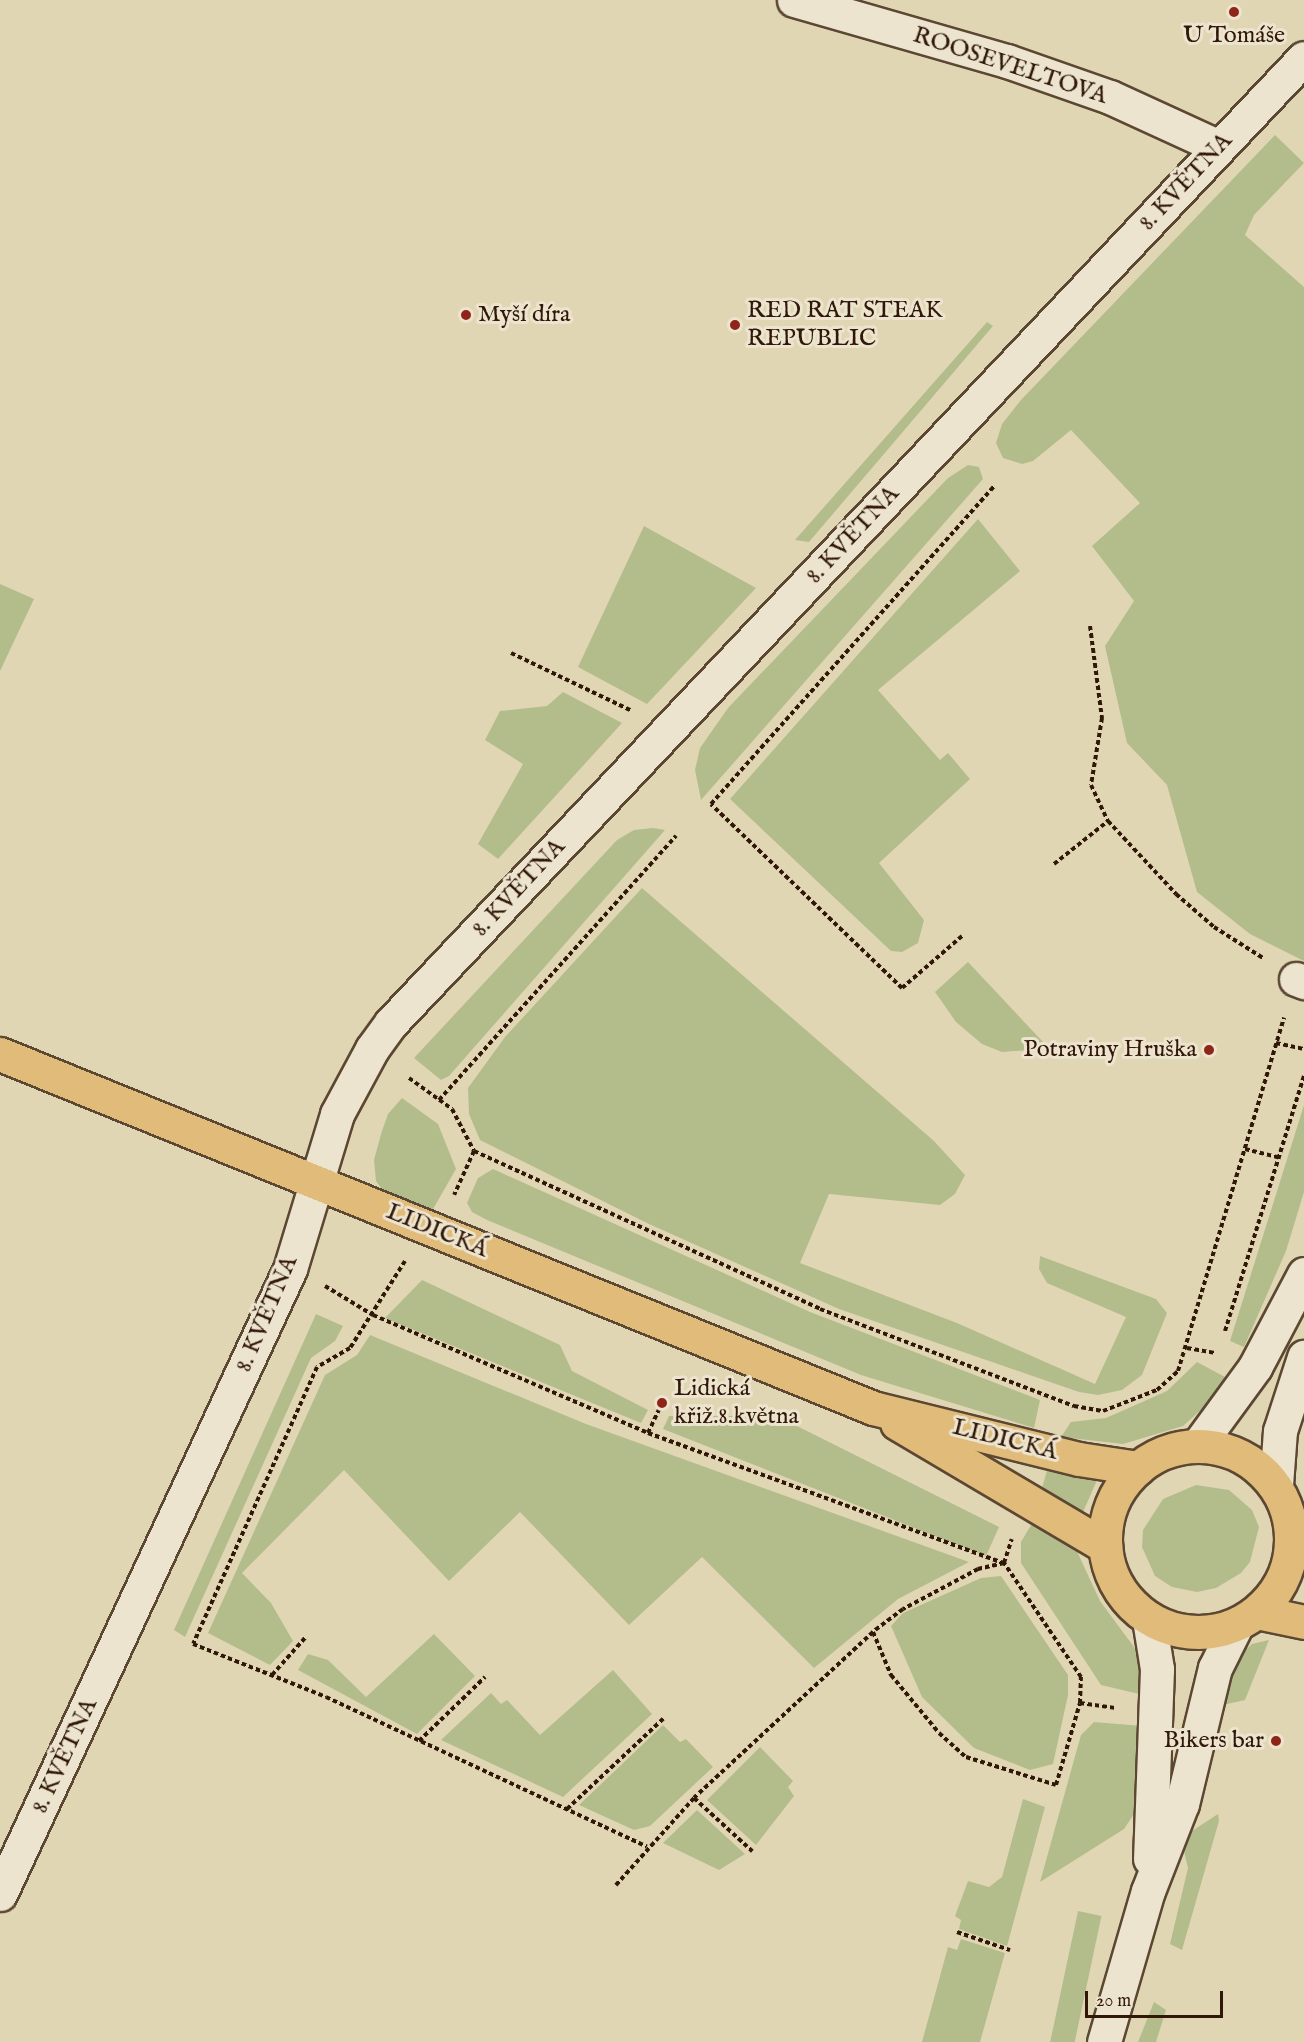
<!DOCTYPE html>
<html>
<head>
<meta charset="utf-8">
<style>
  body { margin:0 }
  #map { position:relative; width:1304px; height:2042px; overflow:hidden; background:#e1d6b3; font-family:"IM FELL English",serif }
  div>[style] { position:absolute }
  .green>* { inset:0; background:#b3bd8c; transform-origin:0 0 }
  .path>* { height:4px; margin-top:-2px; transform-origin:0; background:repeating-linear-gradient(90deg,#301707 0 4.5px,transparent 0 7.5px) }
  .roads { filter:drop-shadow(2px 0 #5c4732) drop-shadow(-2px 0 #5c4732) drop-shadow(0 2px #5c4732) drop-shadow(0 -2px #5c4732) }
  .minor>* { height:33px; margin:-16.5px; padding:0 16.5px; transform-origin:16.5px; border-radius:16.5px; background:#ece4ce }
  .major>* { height:33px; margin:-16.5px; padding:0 16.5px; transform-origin:16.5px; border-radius:16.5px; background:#e0bb7a }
  .major>.ring { margin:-16.5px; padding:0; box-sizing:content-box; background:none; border:33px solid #e0bb7a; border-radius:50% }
  .dots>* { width:16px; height:16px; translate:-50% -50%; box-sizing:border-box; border:3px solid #ece4ce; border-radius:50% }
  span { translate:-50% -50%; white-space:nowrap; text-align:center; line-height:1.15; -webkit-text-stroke:6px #ece4ce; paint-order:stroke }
  .poi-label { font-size:24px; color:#301707 }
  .left { translate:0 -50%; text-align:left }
  .right { translate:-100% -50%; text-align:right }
  .street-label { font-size:24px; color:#301707 }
  .scale { position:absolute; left:1085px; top:1991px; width:138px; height:27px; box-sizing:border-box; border:3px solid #301707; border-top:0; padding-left:8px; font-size:18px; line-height:21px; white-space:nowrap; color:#301707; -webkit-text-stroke:4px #ece4ce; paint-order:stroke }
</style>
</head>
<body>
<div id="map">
  <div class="green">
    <div style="clip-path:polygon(1275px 135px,1304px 163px,1254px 215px,1245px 235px,1304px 287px,1304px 961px,1250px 934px,1197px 892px,1167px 785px,1127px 743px,1105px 646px,1134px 601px,1092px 546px,1140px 503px,1071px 430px,1033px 461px,1022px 464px,1003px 458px,996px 443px,1002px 424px,1021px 400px)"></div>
    <div style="clip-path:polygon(987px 322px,993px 326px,809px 542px,795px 540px)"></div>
    <div style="clip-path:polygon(968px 465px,979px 467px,983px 479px,701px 800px,695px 770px,700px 748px,728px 708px,948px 478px)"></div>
    <div style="clip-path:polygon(978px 519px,1020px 571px,878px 690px,940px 760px,948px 753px,970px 779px,879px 863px,924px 920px,918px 943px,902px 952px,891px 951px,730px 799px)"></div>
    <div style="clip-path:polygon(644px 526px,756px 588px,647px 704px,578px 667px)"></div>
    <div style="clip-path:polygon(0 584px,34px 599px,0 671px)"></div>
    <div style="clip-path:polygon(563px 692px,622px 723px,498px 859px,478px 844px,523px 764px,485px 740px,500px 711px,547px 706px)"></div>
    <div style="clip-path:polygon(653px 828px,665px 830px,449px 1076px,441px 1080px,414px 1058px,617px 840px,634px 830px)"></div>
    <div style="clip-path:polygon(642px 888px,934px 1141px,965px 1175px,955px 1194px,940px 1205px,829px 1194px,800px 1263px,957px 1323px,1095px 1384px,1126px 1317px,1047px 1283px,1039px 1269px,1040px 1256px,1156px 1299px,1167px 1313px,1142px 1375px,1122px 1390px,1098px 1395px,1079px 1392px,839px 1309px,649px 1224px,480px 1140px,469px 1114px,468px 1088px,505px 1037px)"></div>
    <div style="clip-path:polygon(968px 962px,1043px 1042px,1028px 1050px,1002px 1052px,982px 1044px,956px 1022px,935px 992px)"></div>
    <div style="clip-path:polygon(402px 1098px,438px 1124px,456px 1169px,429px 1216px,386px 1195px,376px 1181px,374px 1160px,381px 1134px,388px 1114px)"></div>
    <div style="clip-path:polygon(1304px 1105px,1304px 1192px,1286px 1251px,1244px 1347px,1230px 1341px)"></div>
    <div style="clip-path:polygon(493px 1169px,810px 1312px,1040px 1400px,1034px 1428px,861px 1375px,487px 1220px,472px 1212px,467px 1203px,478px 1178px)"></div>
    <div style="clip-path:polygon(422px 1280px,560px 1345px,572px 1371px,648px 1410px,641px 1423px,385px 1318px)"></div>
    <div style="clip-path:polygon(316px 1314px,343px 1326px,335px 1341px,311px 1358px,185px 1637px,174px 1630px)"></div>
    <div style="clip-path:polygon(370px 1335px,586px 1424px,969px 1562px,898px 1599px,814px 1668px,702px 1557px,629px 1625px,520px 1512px,449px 1581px,344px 1470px,242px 1573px,271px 1603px,293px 1641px,270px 1665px,208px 1633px,325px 1375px,357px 1355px)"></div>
    <div style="clip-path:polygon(1197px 1362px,1225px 1377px,1214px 1398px,1183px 1426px,1123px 1444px,1061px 1437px,1071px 1422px,1106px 1418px,1167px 1391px)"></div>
    <div style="clip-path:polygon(669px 1416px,739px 1416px,797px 1426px,999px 1527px,986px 1556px,663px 1429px)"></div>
    <div style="clip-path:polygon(1048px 1467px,1098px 1478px,1083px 1512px,1042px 1488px)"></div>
    <div style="clip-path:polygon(1196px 1485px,1229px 1490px,1252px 1510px,1259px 1527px,1250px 1562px,1241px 1573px,1216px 1588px,1197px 1592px,1172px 1587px,1155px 1576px,1142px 1547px,1143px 1530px,1163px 1499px)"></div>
    <div style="clip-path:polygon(1034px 1520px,1075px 1547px,1100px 1601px,1134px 1647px,1141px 1673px,1139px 1694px,1101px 1685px,1021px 1563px,1021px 1542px)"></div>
    <div style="clip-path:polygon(1001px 1576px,1068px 1675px,1068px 1695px,1053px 1764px,1030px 1770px,974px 1748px,922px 1697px,891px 1626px,903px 1613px,981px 1578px)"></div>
    <div style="clip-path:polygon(434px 1634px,475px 1676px,417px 1734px,298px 1670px,308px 1654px,328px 1660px,366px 1697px)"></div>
    <div style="clip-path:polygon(1269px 1640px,1245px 1700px,1223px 1705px,1233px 1662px,1252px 1644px)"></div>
    <div style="clip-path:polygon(613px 1670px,652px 1714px,563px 1797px,441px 1740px,491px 1693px,501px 1704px,507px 1700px,540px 1735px)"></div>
    <div style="clip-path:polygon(1094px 1722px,1142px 1726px,1136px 1811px,1124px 1829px,1040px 1882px,1081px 1735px)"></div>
    <div style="clip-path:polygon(663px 1725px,680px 1742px,686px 1739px,713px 1767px,650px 1826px,634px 1830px,579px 1805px)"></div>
    <div style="clip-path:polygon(760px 1747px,793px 1781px,788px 1787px,794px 1796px,756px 1845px,707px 1800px)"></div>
    <div style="clip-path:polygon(1023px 1799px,1045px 1807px,1007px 1946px,959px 1929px,961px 1920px,955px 1916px,968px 1881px,989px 1887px,1002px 1877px)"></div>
    <div style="clip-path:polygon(697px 1810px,745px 1854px,719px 1870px,663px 1843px)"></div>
    <div style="clip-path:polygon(1218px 1814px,1219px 1821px,1182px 1950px,1170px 1944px,1188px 1868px,1184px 1851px,1192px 1831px)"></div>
    <div style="left:1078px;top:1911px;width:24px;height:136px;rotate:12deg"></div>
    <div style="clip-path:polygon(961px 1939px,1005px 1953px,980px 2042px,922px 2042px,948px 1947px,957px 1950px)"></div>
    <div style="clip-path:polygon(1154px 2002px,1166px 2010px,1156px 2042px,1138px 2042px)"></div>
  </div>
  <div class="path">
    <div style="left:1090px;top:626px;width:93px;rotate:82.6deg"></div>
    <div style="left:1102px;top:718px;width:68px;rotate:99.3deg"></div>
    <div style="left:1091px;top:785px;width:40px;rotate:65deg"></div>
    <div style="left:1108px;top:821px;width:100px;rotate:47deg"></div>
    <div style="left:1176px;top:894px;width:50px;rotate:41deg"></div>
    <div style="left:1214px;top:927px;width:58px;rotate:32.3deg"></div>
    <div style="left:511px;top:653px;width:134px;rotate:25.6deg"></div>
    <div style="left:1054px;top:864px;width:69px;rotate:-38.5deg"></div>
    <div style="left:962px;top:936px;width:79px;rotate:139.1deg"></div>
    <div style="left:902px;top:988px;width:265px;rotate:-136.1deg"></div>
    <div style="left:711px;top:804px;width:427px;rotate:-48.3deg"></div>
    <div style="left:1276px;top:1043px;width:29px;rotate:12deg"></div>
    <div style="left:409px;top:1078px;width:53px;rotate:35.8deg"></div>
    <div style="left:452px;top:1109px;width:47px;rotate:62.4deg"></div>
    <div style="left:474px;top:1151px;width:48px;rotate:114.4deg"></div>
    <div style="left:439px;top:1100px;width:355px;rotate:-48.1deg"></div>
    <div style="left:1245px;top:1149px;width:37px;rotate:14deg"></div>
    <div style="left:474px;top:1151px;width:380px;rotate:24.5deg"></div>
    <div style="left:820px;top:1309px;width:272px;rotate:20.9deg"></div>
    <div style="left:1074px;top:1406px;width:29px;rotate:10deg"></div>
    <div style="left:1103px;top:1411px;width:58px;rotate:-21.3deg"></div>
    <div style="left:1157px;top:1390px;width:28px;rotate:-42deg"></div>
    <div style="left:1178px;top:1371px;width:369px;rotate:-73.3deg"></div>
    <div style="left:405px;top:1261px;width:103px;rotate:122.3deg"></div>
    <div style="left:350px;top:1348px;width:38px;rotate:150deg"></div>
    <div style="left:317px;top:1367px;width:303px;rotate:114.1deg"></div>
    <div style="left:193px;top:1644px;width:143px;rotate:21.7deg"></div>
    <div style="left:326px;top:1697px;width:354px;rotate:25deg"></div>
    <div style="left:325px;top:1286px;width:56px;rotate:31.1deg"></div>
    <div style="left:373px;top:1315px;width:299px;rotate:23.2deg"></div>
    <div style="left:648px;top:1433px;width:379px;rotate:20.1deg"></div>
    <div style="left:1004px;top:1563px;width:27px;rotate:167deg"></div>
    <div style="left:978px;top:1569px;width:85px;rotate:151.9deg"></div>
    <div style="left:903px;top:1609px;width:38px;rotate:143deg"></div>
    <div style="left:873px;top:1632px;width:244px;rotate:137.2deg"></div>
    <div style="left:694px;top:1798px;width:117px;rotate:131.9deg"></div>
    <div style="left:1225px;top:1331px;width:267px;rotate:-72.8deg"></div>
    <div style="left:1187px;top:1348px;width:28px;rotate:10deg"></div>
    <div style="left:648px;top:1433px;width:33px;rotate:-65deg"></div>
    <div style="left:873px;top:1632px;width:47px;rotate:67.3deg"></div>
    <div style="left:891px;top:1675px;width:75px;rotate:50.4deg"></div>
    <div style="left:939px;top:1733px;width:36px;rotate:42deg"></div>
    <div style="left:966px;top:1757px;width:94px;rotate:17.3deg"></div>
    <div style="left:1056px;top:1785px;width:85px;rotate:-73.7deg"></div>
    <div style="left:1080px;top:1703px;width:26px;rotate:-88deg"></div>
    <div style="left:1081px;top:1677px;width:138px;rotate:-124deg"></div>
    <div style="left:1004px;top:1563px;width:25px;rotate:-72deg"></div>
    <div style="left:272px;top:1675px;width:50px;rotate:-48.3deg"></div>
    <div style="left:1080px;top:1703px;width:35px;rotate:8deg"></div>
    <div style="left:419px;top:1741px;width:92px;rotate:-44.1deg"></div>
    <div style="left:694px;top:1798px;width:79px;rotate:42.4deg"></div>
    <div style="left:567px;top:1809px;width:133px;rotate:-43.2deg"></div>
    <div style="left:957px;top:1932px;width:56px;rotate:18.8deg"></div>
  </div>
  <div class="roads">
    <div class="minor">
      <div style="left:794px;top:0;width:222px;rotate:16deg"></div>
      <div style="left:1007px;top:61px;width:109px;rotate:19.3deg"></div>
      <div style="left:1110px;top:97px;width:120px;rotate:24.6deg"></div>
      <div style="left:1296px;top:979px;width:9px;rotate:21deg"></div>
      <div style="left:1198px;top:1445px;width:97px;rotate:-53.8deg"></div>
      <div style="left:1255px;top:1367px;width:105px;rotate:-62.2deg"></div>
      <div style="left:1276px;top:1485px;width:54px;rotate:-85.8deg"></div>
      <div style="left:1280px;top:1431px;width:78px;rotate:-72deg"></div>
      <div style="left:1149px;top:1619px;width:51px;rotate:80.9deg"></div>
      <div style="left:1157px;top:1669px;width:190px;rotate:92.1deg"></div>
      <div style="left:0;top:1894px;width:689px;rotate:-65.11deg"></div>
      <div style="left:290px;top:1269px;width:162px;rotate:-73.1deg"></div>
      <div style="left:337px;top:1114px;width:74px;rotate:-61.7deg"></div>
      <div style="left:372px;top:1049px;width:32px;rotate:-54deg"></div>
      <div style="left:391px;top:1023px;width:1328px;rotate:-46.59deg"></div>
      <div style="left:1104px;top:2042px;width:157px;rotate:-73.8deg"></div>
      <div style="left:1148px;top:1891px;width:93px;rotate:-68.7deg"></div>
      <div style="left:1182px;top:1804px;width:140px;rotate:-76.4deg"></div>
      <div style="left:1215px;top:1668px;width:49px;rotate:-63.4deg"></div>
    </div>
    <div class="major">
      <div style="left:0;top:1054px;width:942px;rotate:22.07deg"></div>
      <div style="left:873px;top:1408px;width:212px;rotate:13.9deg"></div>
      <div style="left:1079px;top:1459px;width:60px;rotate:8.7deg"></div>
      <div style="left:897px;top:1423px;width:242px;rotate:30.6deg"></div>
      <div class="ring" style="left:1105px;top:1446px;width:153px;height:153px"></div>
      <div style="left:1257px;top:1612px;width:48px;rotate:12deg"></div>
    </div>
  </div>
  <div class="dots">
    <div style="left:1234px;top:12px;background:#8f2418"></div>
    <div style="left:466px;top:315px;background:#8f2418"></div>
    <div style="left:735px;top:325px;background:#8f2418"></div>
    <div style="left:1209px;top:1050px;background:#8f2418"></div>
    <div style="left:662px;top:1403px;background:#8f2418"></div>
    <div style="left:1276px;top:1741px;background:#8f2418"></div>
  </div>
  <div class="poi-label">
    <span style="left:1234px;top:36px">U Tomáše</span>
    <span class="left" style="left:747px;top:325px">RED RAT STEAK<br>REPUBLIC</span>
    <span class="left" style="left:478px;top:315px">Myší díra</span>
    <span class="right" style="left:1197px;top:1050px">Potraviny Hruška</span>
    <span class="left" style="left:674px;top:1403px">Lidická<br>křiž.8.května</span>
    <span class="right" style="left:1264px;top:1741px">Bikers bar</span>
  </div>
  <div class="street-label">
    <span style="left:1010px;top:66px;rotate:18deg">ROOSEVELTOVA</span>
    <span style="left:1186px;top:182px;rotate:-47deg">8. KVĚTNA</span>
    <span style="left:853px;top:535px;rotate:-47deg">8. KVĚTNA</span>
    <span style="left:519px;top:888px;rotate:-47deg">8. KVĚTNA</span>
    <span style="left:437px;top:1231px;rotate:22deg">LIDICKÁ</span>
    <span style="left:267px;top:1314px;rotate:-67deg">8. KVĚTNA</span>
    <span style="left:1005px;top:1440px;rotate:14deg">LIDICKÁ</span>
    <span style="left:65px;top:1756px;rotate:-65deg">8. KVĚTNA</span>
  </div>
  <div class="scale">20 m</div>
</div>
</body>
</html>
